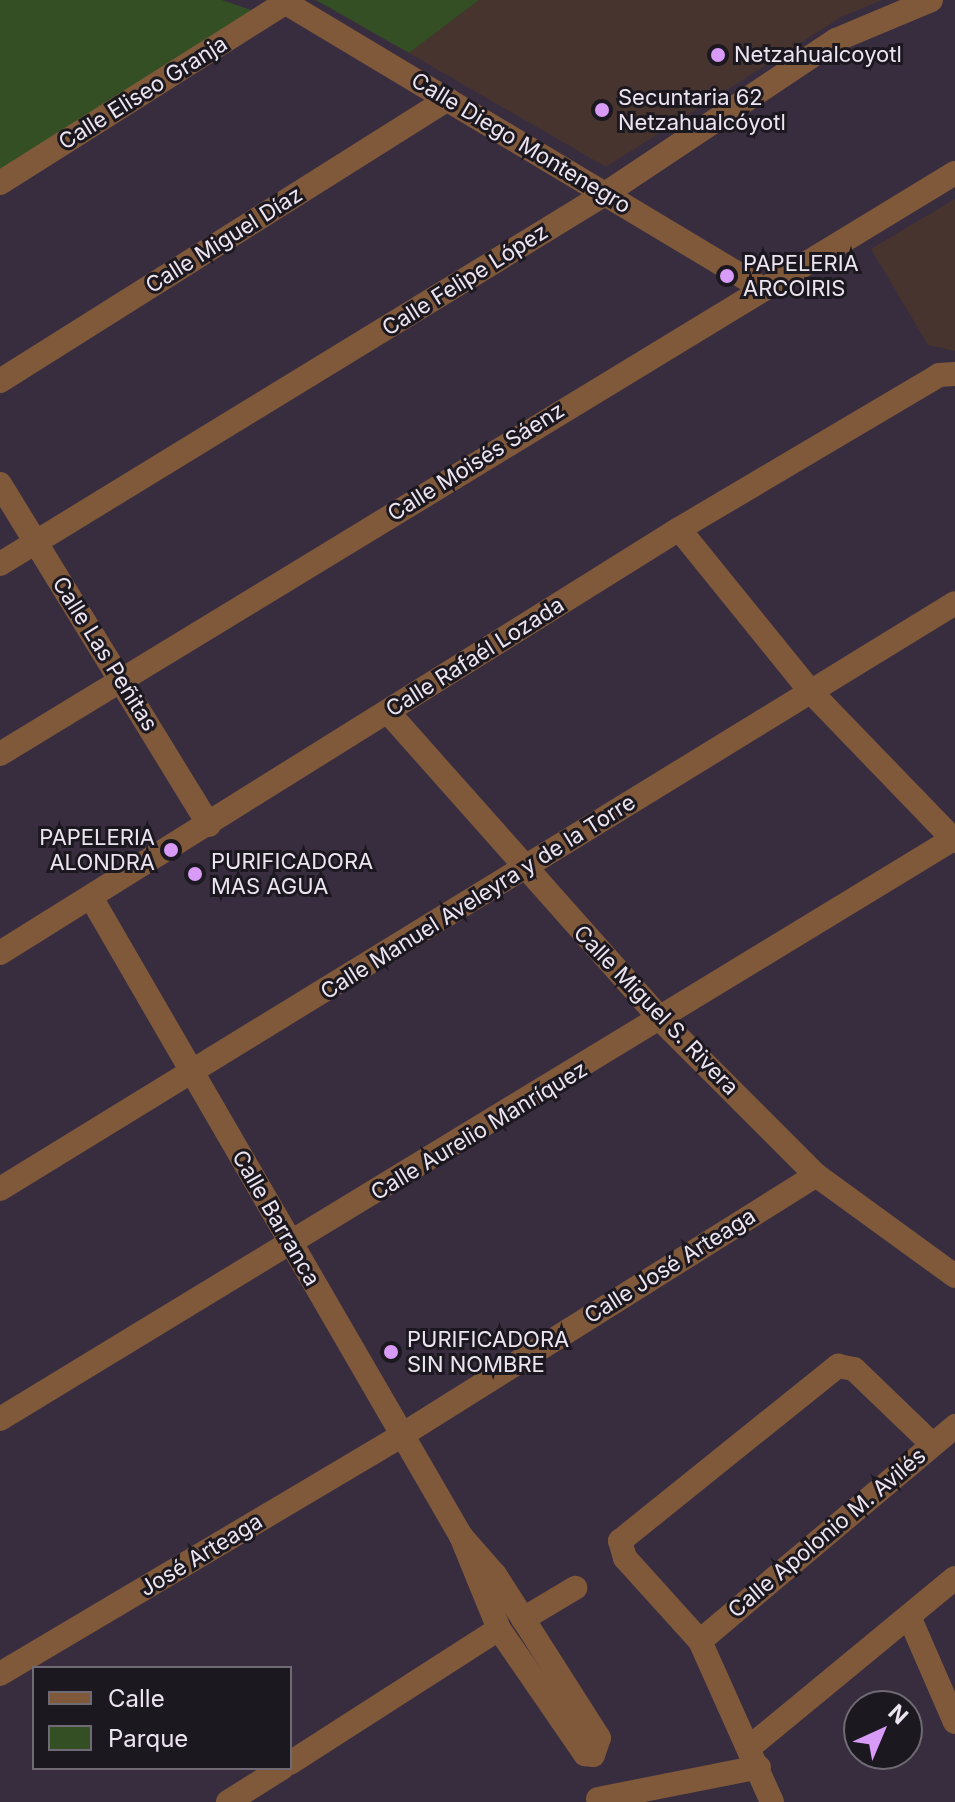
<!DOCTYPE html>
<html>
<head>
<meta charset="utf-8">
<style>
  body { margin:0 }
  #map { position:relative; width:955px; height:1802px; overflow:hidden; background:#382d3f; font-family:Inter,sans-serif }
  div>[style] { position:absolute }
  .education>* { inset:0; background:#48342f }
  .green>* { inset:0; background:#334f23 }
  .street>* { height:24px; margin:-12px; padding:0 12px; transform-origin:12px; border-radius:12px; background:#80593b }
  .dots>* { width:22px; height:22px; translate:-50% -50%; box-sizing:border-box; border:4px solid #1c1820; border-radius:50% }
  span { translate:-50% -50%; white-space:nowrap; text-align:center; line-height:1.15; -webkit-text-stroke:6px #1c1820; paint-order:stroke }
  .poi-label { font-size:22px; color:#ece5f1 }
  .left { translate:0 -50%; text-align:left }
  .right { translate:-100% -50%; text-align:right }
  .street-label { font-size:22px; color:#ece5f1 }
  .legend { position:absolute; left:32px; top:1666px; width:260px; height:104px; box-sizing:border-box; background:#1c1820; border:2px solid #6f6a74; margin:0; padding:10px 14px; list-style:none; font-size:24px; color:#ece5f1 }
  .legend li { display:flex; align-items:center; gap:16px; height:40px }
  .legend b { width:40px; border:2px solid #6f6a74 }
  .north { position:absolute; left:843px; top:1690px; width:80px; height:80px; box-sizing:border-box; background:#1c1820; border:2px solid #6f6a74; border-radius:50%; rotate:44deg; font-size:22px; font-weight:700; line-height:32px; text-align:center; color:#ece5f1 }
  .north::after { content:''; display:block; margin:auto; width:28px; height:36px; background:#d89bf8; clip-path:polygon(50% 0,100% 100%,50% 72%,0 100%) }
</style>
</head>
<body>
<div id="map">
  <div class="education">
    <div style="clip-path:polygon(479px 0,882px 0,841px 17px,606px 167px,409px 53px)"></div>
    <div style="clip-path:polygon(955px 199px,955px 351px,928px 345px,871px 249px)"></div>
  </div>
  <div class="green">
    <div style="clip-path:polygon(0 0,222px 0,254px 11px,0 170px)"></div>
    <div style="clip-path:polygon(316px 0,479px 0,409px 53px)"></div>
  </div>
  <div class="street">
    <div style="left:281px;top:0;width:558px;rotate:30.93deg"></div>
    <div style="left:0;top:183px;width:338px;rotate:-32.3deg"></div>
    <div style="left:0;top:381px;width:529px;rotate:-32.19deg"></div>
    <div style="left:0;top:484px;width:400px;rotate:58.5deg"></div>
    <div style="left:679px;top:529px;width:210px;rotate:51deg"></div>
    <div style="left:811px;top:692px;width:207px;rotate:46deg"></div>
    <div style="left:0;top:564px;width:709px;rotate:-31.45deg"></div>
    <div style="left:605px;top:194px;width:278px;rotate:-33.7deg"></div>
    <div style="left:836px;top:40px;width:103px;rotate:-22.8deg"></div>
    <div style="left:388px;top:712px;width:413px;rotate:48.4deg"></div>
    <div style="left:662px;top:1021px;width:218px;rotate:45deg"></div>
    <div style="left:816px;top:1175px;width:172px;rotate:36deg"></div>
    <div style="left:0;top:754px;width:1118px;rotate:-31.32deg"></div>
    <div style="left:92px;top:899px;width:736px;rotate:59.92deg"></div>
    <div style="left:461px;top:1536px;width:100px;rotate:67.8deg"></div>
    <div style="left:499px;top:1629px;width:152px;rotate:55.5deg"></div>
    <div style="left:585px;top:1754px;width:8px;rotate:7deg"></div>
    <div style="left:593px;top:1755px;width:18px;rotate:-71deg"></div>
    <div style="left:599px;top:1738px;width:193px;rotate:-122.5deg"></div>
    <div style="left:495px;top:1575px;width:52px;rotate:-131.1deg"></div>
    <div style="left:0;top:953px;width:801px;rotate:-31.98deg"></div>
    <div style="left:679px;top:529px;width:302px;rotate:-30.6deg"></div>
    <div style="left:939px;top:375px;width:16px;rotate:-4deg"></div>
    <div style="left:0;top:1189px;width:1120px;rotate:-31.53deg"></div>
    <div style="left:0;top:1419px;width:1118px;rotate:-31.32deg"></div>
    <div style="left:523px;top:1619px;width:61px;rotate:-30.8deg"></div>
    <div style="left:911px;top:1621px;width:110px;rotate:66.5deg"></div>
    <div style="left:700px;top:1641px;width:334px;rotate:-40.1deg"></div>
    <div style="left:0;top:1674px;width:468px;rotate:-30.7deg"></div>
    <div style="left:402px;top:1435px;width:489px;rotate:-32.1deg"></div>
    <div style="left:751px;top:1746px;width:264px;rotate:-39.5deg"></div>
    <div style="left:290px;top:1763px;width:248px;rotate:-32.7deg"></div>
    <div style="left:598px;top:1799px;width:164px;rotate:-11.2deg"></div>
    <div style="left:228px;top:1802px;width:64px;rotate:-32.2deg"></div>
    <div style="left:772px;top:1802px;width:176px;rotate:-114.1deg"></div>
    <div style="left:700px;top:1641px;width:112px;rotate:-132.1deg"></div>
    <div style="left:625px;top:1558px;width:18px;rotate:-106deg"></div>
    <div style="left:620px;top:1541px;width:280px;rotate:-38.8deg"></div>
    <div style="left:838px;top:1366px;width:16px;rotate:11deg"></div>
    <div style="left:854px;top:1369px;width:108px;rotate:43.9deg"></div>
  </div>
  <div class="dots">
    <div style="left:718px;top:55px;background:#d89bf8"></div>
    <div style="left:602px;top:110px;background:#d89bf8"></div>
    <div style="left:727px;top:276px;background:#d89bf8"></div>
    <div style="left:171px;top:850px;background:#d89bf8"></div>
    <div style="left:195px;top:874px;background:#d89bf8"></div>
    <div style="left:391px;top:1352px;background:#d89bf8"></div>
  </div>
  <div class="poi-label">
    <span class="left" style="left:734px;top:55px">Netzahualcoyotl</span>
    <span class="left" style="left:618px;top:110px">Secuntaria 62<br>Netzahualcóyotl</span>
    <span class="left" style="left:743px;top:276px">PAPELERIA<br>ARCOIRIS</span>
    <span class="right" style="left:155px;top:850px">PAPELERIA<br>ALONDRA</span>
    <span class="left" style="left:211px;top:874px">PURIFICADORA<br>MAS AGUA</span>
    <span class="left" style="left:407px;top:1352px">PURIFICADORA<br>SIN NOMBRE</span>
  </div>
  <div class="street-label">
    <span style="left:143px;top:93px;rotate:-32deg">Calle Eliseo Granja</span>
    <span style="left:521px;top:143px;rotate:31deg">Calle Diego Montenegro</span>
    <span style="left:224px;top:240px;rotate:-32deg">Calle Miguel Díaz</span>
    <span style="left:465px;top:280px;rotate:-32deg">Calle Felipe López</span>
    <span style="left:476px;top:462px;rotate:-32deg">Calle Moisés Sáenz</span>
    <span style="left:105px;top:654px;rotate:58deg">Calle Las Peñitas</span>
    <span style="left:475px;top:657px;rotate:-32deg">Calle Rafaél Lozada</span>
    <span style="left:478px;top:897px;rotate:-32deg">Calle Manuel Aveleyra y de la Torre</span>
    <span style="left:656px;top:1010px;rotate:46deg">Calle Miguel S. Rivera</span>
    <span style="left:479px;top:1131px;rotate:-31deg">Calle Aurelio Manríquez</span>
    <span style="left:276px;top:1218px;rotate:60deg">Calle Barranca</span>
    <span style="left:670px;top:1266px;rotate:-32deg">Calle José Arteaga</span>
    <span style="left:827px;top:1533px;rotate:-40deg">Calle Apolonio M. Avilés</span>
    <span style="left:201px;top:1555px;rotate:-31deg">José Arteaga</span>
  </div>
  <ul class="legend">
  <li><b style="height:10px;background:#80593b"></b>Calle</li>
  <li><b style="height:22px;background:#334f23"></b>Parque</li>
  </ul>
  <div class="north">N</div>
</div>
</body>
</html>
